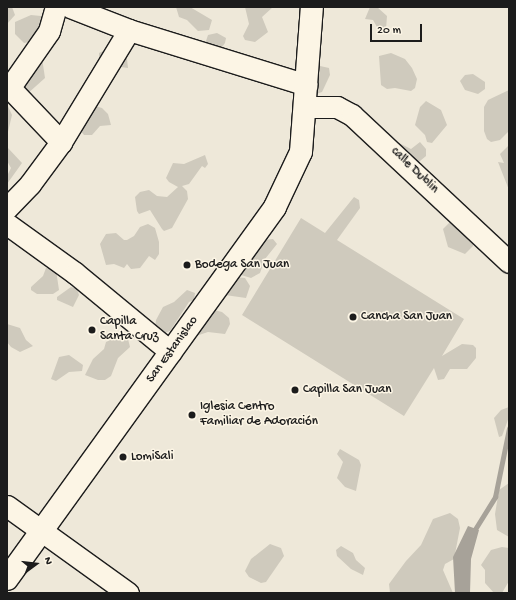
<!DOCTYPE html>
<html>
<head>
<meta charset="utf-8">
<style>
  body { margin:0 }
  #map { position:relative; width:516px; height:600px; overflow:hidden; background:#eee8d9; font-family:"Gochi Hand",sans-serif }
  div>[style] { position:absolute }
  .green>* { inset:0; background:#cfcabd }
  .water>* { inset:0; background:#a7a299 }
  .stream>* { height:5px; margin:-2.5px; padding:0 2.5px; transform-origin:2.5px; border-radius:2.5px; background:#a7a299 }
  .roads { filter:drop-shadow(1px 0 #1c1c1c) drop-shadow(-1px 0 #1c1c1c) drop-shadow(0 1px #1c1c1c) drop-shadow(0 -1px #1c1c1c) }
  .minor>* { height:21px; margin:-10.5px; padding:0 10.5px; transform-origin:10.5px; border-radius:10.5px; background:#fcf5e5 }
  .major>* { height:22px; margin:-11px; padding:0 11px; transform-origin:11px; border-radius:11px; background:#fcf5e5 }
  .dots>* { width:11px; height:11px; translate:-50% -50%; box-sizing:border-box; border:2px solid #fcf5e5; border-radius:50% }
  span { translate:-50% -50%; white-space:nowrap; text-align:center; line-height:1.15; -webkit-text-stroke:3px #fcf5e5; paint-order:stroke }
  .street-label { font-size:13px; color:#1c1c1c }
  .poi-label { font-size:13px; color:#1c1c1c }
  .left { translate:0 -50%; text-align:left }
  .frame { position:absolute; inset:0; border:8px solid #1c1c1c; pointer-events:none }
  .north { position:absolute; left:16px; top:544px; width:40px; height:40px; -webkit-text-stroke:3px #fcf5e5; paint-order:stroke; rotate:75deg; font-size:11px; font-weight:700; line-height:16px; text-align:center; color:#1c1c1c }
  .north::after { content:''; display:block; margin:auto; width:14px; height:18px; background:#1c1c1c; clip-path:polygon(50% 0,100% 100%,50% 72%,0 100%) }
  .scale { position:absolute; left:370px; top:24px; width:52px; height:18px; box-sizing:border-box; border:2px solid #1c1c1c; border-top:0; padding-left:5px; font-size:12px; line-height:14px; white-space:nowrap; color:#1c1c1c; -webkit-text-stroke:3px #fcf5e5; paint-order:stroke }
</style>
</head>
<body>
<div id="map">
  <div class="green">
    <div style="clip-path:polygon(7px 7px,12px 7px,15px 15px,7px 24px)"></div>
    <div style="clip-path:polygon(190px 7px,212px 20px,209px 30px,198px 31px,187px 20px,179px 17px,176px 7px)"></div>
    <div style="clip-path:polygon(245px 7px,273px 7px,262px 17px,268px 32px,255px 42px,245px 40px,243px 36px,249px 24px)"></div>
    <div style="clip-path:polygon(370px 7px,377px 7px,387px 16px,386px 29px,377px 27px,373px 20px,365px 19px)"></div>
    <div style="clip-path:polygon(31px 15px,41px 16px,48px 25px,29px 42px,24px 43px,15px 34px,15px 22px)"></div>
    <div style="clip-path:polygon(217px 33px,226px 38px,225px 43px,219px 51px,204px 47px,208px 35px)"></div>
    <div style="clip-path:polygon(107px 49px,124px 54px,127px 59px,128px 68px,99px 64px,99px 53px)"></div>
    <div style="clip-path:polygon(391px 53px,405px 59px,412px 68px,417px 79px,415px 88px,411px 91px,395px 88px,387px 89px,381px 85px,379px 56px)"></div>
    <div style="clip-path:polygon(42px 58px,45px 78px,26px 95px,16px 78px)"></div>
    <div style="clip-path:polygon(320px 66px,329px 68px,330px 75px,322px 92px,316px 94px,314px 70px)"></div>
    <div style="clip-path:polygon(473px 74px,485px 82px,485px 89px,478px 94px,465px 90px,460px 81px,465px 75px)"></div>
    <div style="clip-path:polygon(509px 90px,509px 131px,500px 140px,491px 142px,487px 139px,484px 131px,484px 107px,488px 100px)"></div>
    <div style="clip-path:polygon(426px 101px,441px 110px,447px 125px,432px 143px,427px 142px,425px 135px,415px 125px,420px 107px)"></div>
    <div style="clip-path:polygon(7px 104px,12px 115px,7px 136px)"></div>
    <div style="clip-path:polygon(95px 106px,102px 108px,108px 114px,111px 125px,100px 126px,92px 135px,84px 135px,79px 129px)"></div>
    <div style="clip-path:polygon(397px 142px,411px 149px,420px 142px,426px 149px,426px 156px,414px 166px,392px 145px)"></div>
    <div style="clip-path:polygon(509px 145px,509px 190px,498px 162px,504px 163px,500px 154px)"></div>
    <div style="clip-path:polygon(8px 148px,22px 163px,7px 184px,7px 176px,11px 168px,7px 161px)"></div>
    <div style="clip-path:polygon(205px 155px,208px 164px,205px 168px,202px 166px,189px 184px,182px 186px,187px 191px,188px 199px,172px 228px,164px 231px,162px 229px,150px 210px,139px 214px,137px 211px,135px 197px,140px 192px,149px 190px,157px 196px,167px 197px,178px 187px,169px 182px,166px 178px,173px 163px,184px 164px)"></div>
    <div style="clip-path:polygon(354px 197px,359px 200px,360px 208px,337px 240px,464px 319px,442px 356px,462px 344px,473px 345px,476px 348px,476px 358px,467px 369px,450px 369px,444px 379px,438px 380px,434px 368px,404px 416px,242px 315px,301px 218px,325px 233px)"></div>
    <div style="clip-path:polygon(452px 220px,473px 241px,473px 246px,465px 254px,448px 247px,443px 229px)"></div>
    <div style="clip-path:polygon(148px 224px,155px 228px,159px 242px,159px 254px,155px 260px,149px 256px,140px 268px,131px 269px,127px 264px,124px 268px,114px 264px,106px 265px,100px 244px,106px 234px,116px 233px,124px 240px,127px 240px,134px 236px,140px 227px)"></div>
    <div style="clip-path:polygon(273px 239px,277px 244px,265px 259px,260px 273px,251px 278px,241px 275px,240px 271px,263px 240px)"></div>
    <div style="clip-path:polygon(46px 268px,56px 270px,59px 290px,53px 294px,37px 294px,31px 290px,31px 287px,43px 276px)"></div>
    <div style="clip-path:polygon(234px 277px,245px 278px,250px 286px,246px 298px,225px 295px)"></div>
    <div style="clip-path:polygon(71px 287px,77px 289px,79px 295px,73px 307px,57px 300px,57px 297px)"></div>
    <div style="clip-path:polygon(187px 290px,195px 293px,194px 300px,189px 302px,170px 331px,162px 334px,155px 329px,156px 320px,163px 307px,174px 302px)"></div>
    <div style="clip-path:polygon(214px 310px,222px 312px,229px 318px,230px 324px,225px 334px,208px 332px,196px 336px,193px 333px)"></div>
    <div style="clip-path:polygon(7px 324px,20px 328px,26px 340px,33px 346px,20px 352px,11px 347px,7px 342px)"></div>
    <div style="clip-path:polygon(117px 337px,128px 339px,130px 347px,118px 358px,111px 376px,105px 380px,98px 380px,85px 375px,93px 359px,104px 349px,106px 342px)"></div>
    <div style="clip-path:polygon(69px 355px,83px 365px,82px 371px,69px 372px,56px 381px,51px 379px,59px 357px)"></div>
    <div style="clip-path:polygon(509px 407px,509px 417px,502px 436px,499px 437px,494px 418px,501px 410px)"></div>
    <div style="clip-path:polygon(340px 449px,359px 460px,361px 465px,356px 491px,345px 487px,337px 478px,343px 462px,337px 454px)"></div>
    <div style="clip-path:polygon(509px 483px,509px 537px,497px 530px,495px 514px,499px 490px)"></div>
    <div style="clip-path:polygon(450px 513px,458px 519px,460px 528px,454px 559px,445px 564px,443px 570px,453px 593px,390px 593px,389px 584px,406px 561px,421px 545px,433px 519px)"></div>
    <div style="clip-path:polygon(270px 544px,281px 548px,284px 556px,266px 582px,261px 583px,249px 577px,245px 571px,251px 559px)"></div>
    <div style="clip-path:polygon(341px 546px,353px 553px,356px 560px,365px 568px,363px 575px,351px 569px,337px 556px,336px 550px)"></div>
    <div style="clip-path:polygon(502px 547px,509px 548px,509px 581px,502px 593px,494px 593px,485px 583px,485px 570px,481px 565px,491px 550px)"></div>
  </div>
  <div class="water">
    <div style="clip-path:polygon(468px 526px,479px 530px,471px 559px,470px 593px,455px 593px,453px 557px)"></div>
  </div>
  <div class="stream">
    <div style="left:472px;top:534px;width:44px;rotate:-58.1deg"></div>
    <div style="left:495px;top:497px;width:70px;rotate:-78.5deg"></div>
  </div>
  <div class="roads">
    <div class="minor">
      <div style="left:70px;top:7px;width:63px;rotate:21.3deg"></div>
      <div style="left:129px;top:30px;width:186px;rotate:17.2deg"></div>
      <div style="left:7px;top:85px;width:79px;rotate:46.5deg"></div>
      <div style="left:10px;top:87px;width:68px;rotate:-55.1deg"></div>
      <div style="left:49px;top:31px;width:25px;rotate:-74deg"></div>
      <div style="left:306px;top:107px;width:31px"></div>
      <div style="left:337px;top:107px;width:17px;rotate:28deg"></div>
      <div style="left:352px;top:115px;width:215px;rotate:43.1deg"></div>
      <div style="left:7px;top:208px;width:33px;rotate:-46deg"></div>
      <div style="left:30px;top:184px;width:52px;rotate:-53.6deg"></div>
      <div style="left:61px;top:142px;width:131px;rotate:-58.7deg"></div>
      <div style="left:7px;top:224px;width:84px;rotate:35.8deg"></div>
      <div style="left:75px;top:273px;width:124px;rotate:39.5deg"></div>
      <div style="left:7px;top:506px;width:149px;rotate:35.7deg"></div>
    </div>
    <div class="major">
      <div style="left:7px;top:579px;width:458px;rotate:-54.2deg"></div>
      <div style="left:275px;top:207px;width:61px;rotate:-64.7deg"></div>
      <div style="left:301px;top:152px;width:145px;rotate:-85.7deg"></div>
    </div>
  </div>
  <div class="dots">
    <div style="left:187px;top:265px;background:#1c1c1c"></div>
    <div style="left:353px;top:317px;background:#1c1c1c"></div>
    <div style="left:92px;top:330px;background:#1c1c1c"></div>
    <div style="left:295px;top:390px;background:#1c1c1c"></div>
    <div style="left:192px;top:415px;background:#1c1c1c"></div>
    <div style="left:123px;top:457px;background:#1c1c1c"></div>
  </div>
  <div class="street-label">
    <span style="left:414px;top:171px;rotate:44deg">calle Dublin</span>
    <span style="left:173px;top:350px;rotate:-54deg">San Estanislao</span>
  </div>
  <div class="poi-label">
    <span class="left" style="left:195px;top:265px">Bodega San Juan</span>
    <span class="left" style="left:361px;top:317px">Cancha San Juan</span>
    <span class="left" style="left:100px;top:330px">Capilla<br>Santa Cruz</span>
    <span class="left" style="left:303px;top:390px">Capilla San Juan</span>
    <span class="left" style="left:200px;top:415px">Iglesia Centro<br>Familiar de Adoración</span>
    <span class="left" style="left:131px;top:457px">LomiSali</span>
  </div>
  <div class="frame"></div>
  <div class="north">N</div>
  <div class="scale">20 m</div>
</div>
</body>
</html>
